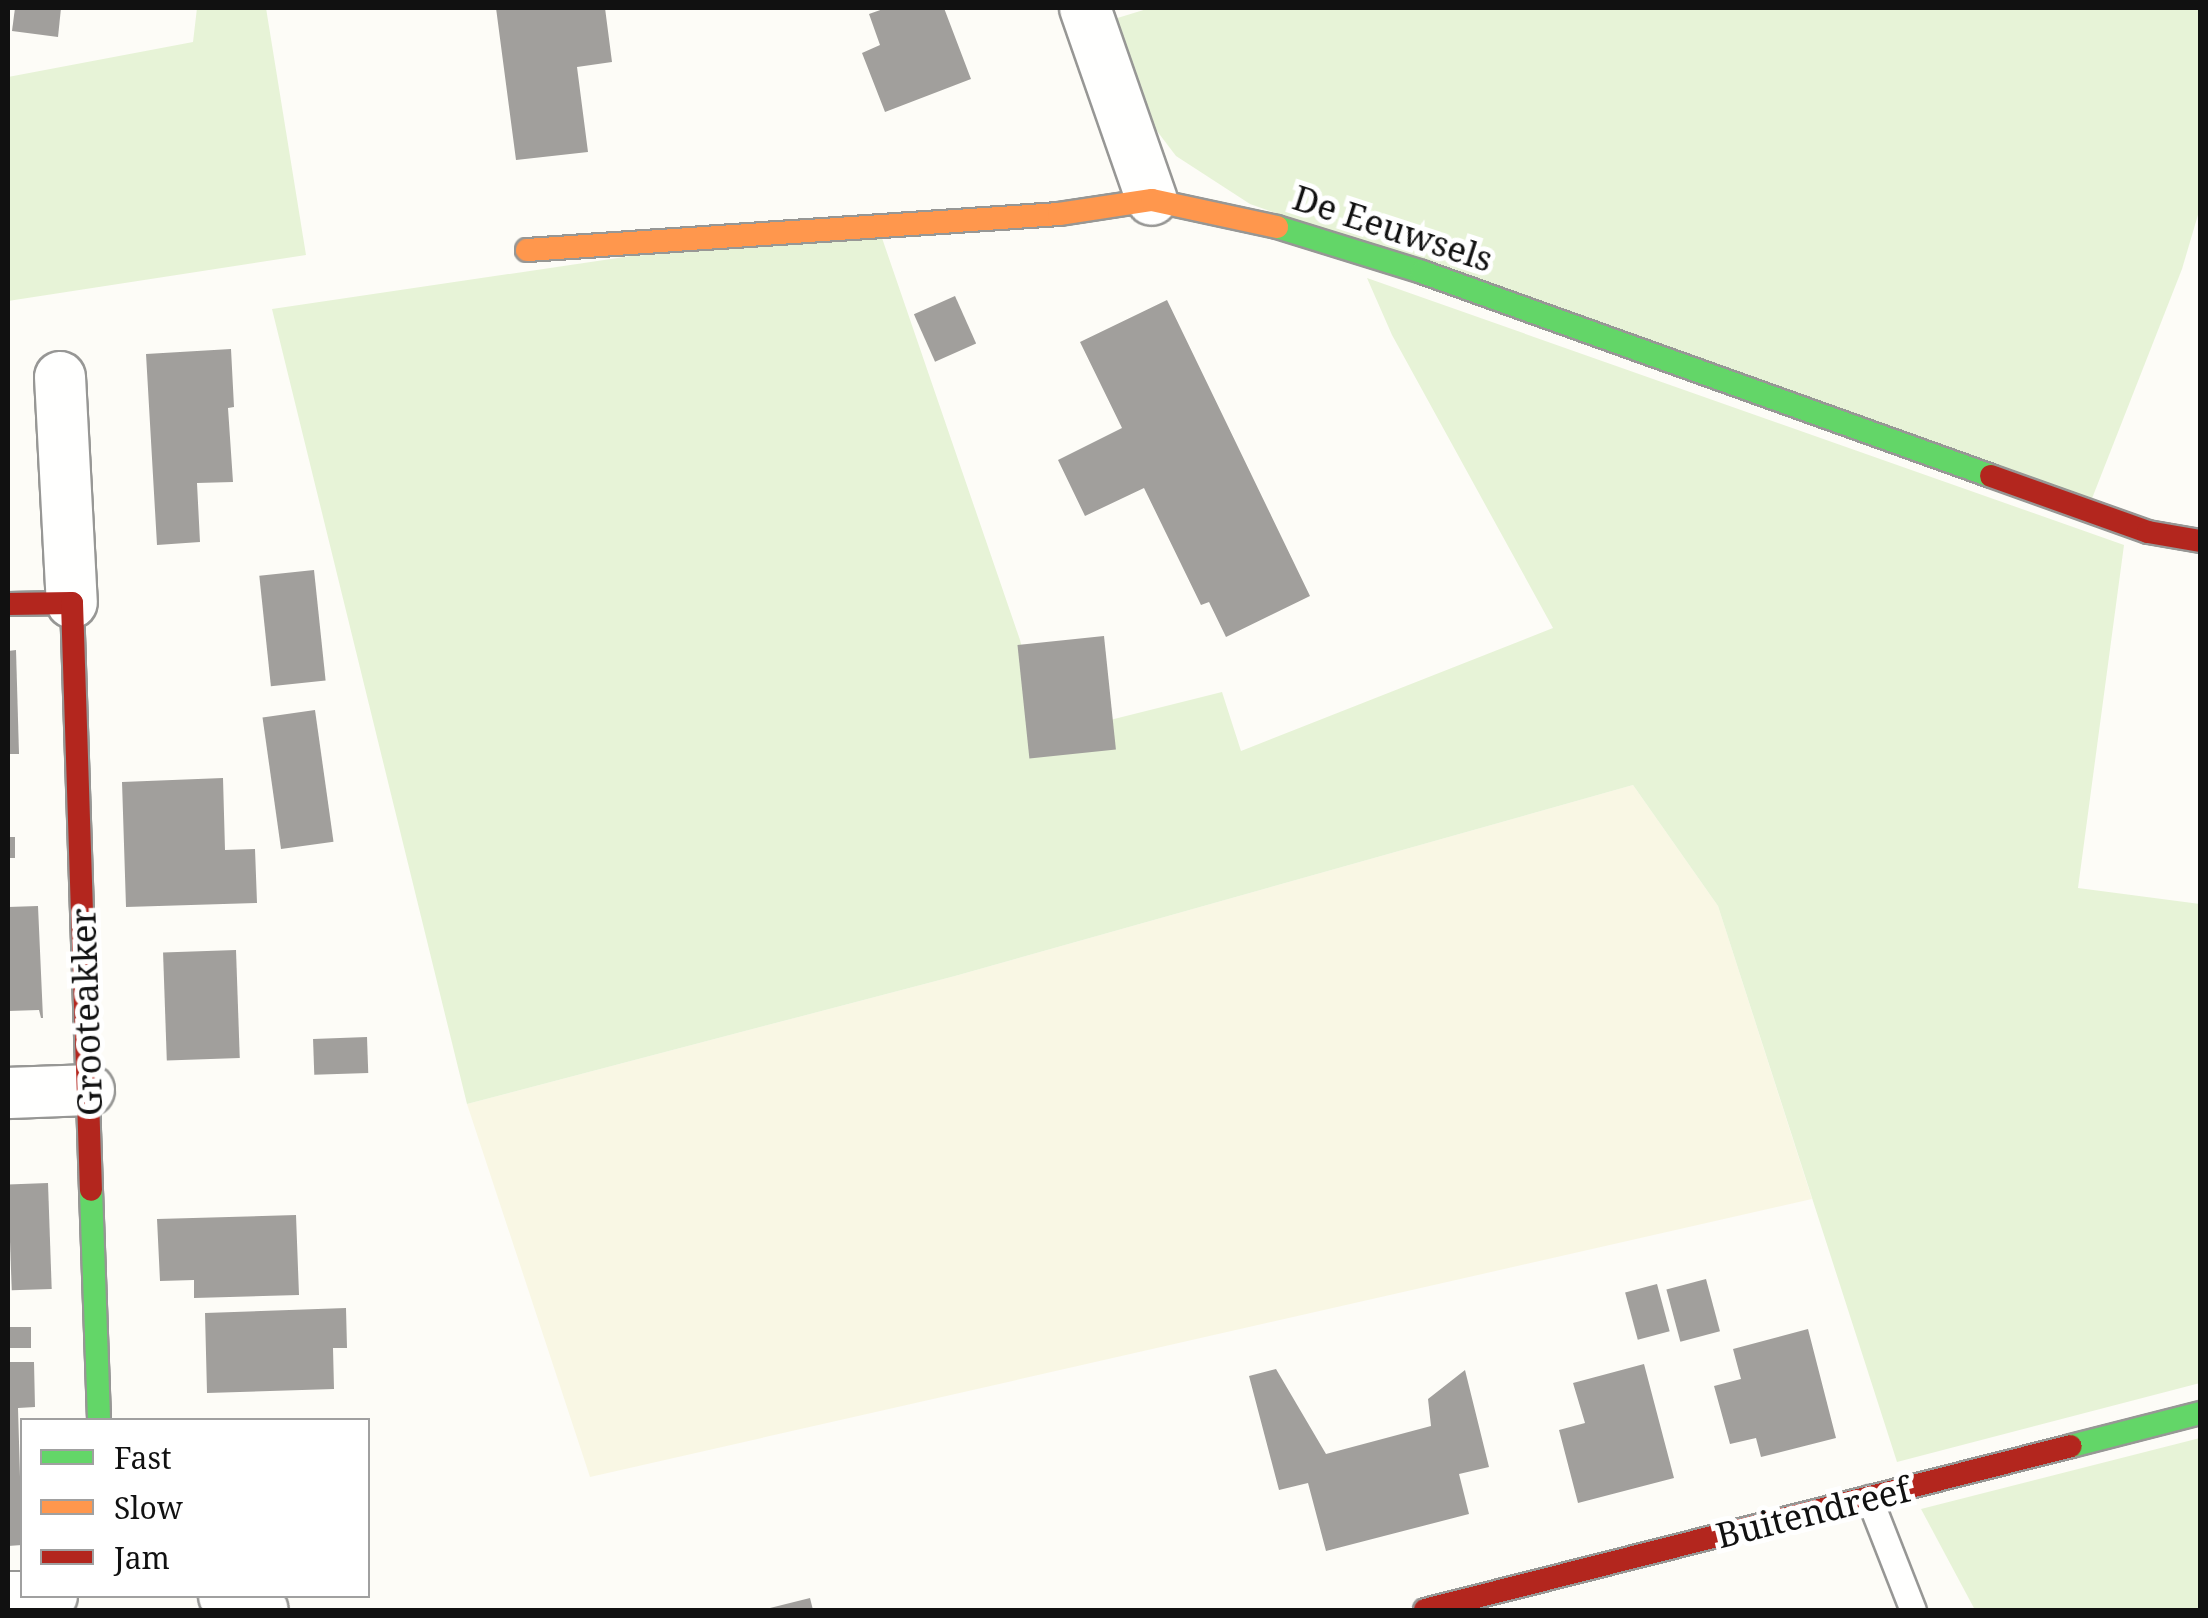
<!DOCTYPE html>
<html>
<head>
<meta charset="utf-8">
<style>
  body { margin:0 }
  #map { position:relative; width:2208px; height:1618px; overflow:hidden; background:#fdfcf7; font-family:"Noto Serif",serif }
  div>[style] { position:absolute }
  .farmland>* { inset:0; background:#f9f7e4 }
  .green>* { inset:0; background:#e7f3d7 }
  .building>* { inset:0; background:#a19f9c; transform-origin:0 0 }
  .roads { filter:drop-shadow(2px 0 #979795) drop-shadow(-2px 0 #979795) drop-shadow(0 2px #979795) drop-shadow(0 -2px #979795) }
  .lane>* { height:25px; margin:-12.5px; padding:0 12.5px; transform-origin:12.5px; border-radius:12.5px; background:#fffffe }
  .street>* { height:50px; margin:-25px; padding:0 25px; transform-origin:25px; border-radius:25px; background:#fffffe }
  .fast>* { height:22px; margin:-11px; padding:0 11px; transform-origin:11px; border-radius:11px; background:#63d668 }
  .slow>* { height:22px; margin:-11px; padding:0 11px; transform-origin:11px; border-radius:11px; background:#ff974d }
  .jam>* { height:22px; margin:-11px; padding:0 11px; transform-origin:11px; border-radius:11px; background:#b3261e }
  span { translate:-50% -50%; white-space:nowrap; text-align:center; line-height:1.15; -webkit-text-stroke:10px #fff; paint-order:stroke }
  .street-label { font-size:35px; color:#111 }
  .frame { position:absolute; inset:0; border:10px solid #111; pointer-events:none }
  .legend { position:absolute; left:20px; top:1418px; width:350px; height:180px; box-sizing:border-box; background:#fff; border:2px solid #a0a0a0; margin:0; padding:12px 18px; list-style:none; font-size:30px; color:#111 }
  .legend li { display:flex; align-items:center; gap:20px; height:50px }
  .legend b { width:50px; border:2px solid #a0a0a0 }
</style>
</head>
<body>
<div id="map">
  <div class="farmland">
    <div style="clip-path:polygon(1633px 785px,1718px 906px,1812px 1199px,590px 1477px,467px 1104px,955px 976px)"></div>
  </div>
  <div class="green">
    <div style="clip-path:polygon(197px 8px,266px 8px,306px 255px,8px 301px,8px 77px,193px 42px)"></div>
    <div style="clip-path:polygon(1150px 8px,2200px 8px,2200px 208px,2182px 269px,2091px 501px,1250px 204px,1176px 156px,1141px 110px,1111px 20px)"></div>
    <div style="clip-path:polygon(882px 238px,1020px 640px,1046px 736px,1222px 692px,1241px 751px,1553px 628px,1392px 335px,1367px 278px,2124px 545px,2078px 888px,2200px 904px,2200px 1383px,1897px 1462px,1718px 906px,1633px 785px,955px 976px,467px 1104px,272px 309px,631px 256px)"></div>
    <div style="clip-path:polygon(2200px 1438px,2200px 1610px,1975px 1610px,1921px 1509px)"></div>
  </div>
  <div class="building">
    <div style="clip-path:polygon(15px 8px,61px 8px,58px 37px,12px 31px)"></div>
    <div style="clip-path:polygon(496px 8px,605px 8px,612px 62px,577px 67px,588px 152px,516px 160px)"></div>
    <div style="clip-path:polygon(886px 8px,944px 8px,971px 79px,885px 112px,862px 53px,880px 45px,869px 14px)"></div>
    <div style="left:955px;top:296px;width:52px;height:45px;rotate:66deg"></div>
    <div style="clip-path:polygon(1167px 300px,1310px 596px,1226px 637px,1209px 602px,1201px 605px,1144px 488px,1085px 516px,1058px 460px,1122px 428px,1080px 342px)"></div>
    <div style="clip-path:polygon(231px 349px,234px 407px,228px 408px,233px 482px,197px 483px,200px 542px,157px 545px,146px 354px)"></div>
    <div style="left:314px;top:570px;width:111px;height:55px;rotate:84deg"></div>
    <div style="left:1104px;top:636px;width:114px;height:87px;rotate:84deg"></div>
    <div style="clip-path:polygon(16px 650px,19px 754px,8px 754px,8px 651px)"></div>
    <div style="left:315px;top:710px;width:133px;height:53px;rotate:82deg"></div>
    <div style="clip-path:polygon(223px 778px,225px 850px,255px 849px,257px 903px,126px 907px,122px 782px)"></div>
    <div style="left:8px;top:837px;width:7px;height:21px"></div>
    <div style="clip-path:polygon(38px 906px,43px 1018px,41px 1018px,39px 1010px,8px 1011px,8px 907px)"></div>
    <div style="left:236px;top:950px;width:108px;height:73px;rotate:88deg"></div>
    <div style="left:367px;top:1037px;width:36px;height:54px;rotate:88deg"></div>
    <div style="left:48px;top:1183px;width:106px;height:40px;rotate:88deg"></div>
    <div style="clip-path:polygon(296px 1215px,299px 1295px,194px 1298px,194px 1280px,160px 1281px,157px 1219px)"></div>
    <div style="left:1706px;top:1279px;width:54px;height:41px;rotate:75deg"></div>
    <div style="left:1657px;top:1284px;width:49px;height:33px;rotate:75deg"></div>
    <div style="clip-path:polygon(346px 1308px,347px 1348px,333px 1348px,334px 1389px,207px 1393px,205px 1313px)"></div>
    <div style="left:31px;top:1327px;width:21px;height:23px;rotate:90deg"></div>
    <div style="clip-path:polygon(1808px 1329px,1836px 1438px,1761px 1457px,1756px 1438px,1730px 1444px,1714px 1386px,1741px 1379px,1733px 1349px)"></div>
    <div style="clip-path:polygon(8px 1362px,34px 1362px,35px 1407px,18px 1408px,22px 1545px,8px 1546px)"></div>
    <div style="clip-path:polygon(1644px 1364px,1674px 1478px,1578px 1503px,1559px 1430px,1585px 1423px,1573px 1383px)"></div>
    <div style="clip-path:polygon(1276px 1369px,1326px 1454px,1431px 1426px,1428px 1399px,1465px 1370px,1489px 1467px,1459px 1474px,1469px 1514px,1326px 1551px,1308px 1483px,1279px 1490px,1249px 1376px)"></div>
    <div style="clip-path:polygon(810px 1598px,813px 1610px,766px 1610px,766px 1609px)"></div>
  </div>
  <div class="roads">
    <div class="lane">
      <div style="left:1869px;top:1498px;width:120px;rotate:68.6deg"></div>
    </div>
    <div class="street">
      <div style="left:1085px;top:8px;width:203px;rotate:70.8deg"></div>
      <div style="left:60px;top:377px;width:226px;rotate:87deg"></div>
      <div style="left:8px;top:1093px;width:81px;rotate:-2.1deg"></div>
      <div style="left:224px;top:1596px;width:41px;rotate:19.7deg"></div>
      <div style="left:8px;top:1597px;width:44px;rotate:-1.3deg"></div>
    </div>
    <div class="fast">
      <div style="left:1277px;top:227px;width:152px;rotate:17.2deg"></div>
      <div style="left:1422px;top:272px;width:604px;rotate:19.72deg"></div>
      <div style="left:91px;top:1190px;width:230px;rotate:88deg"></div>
      <div style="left:2071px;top:1446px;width:133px;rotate:-14.3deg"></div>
    </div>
    <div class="slow">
      <div style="left:527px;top:250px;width:533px;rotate:-3.87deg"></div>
      <div style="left:1059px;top:214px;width:94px;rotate:-8.6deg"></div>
      <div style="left:1152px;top:200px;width:128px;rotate:12.2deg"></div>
    </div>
    <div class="jam">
      <div style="left:1991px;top:476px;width:167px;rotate:19.6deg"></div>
      <div style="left:2148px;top:532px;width:53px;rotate:9.8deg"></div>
      <div style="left:8px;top:604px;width:64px;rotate:-0.9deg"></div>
      <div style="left:72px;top:603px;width:587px;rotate:88.15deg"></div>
      <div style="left:1425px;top:1610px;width:666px;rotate:-14.24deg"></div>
    </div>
  </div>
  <div class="street-label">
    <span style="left:1393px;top:228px;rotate:18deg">De Eeuwsels</span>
    <span style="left:86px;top:1012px;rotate:-92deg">Grooteakker</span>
    <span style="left:1813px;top:1512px;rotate:-14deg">Buitendreef</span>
  </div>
  <div class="frame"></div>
  <ul class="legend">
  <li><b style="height:12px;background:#63d668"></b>Fast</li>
  <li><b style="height:12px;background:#ff974d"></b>Slow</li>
  <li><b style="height:12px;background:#b3261e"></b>Jam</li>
  </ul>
</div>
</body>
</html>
